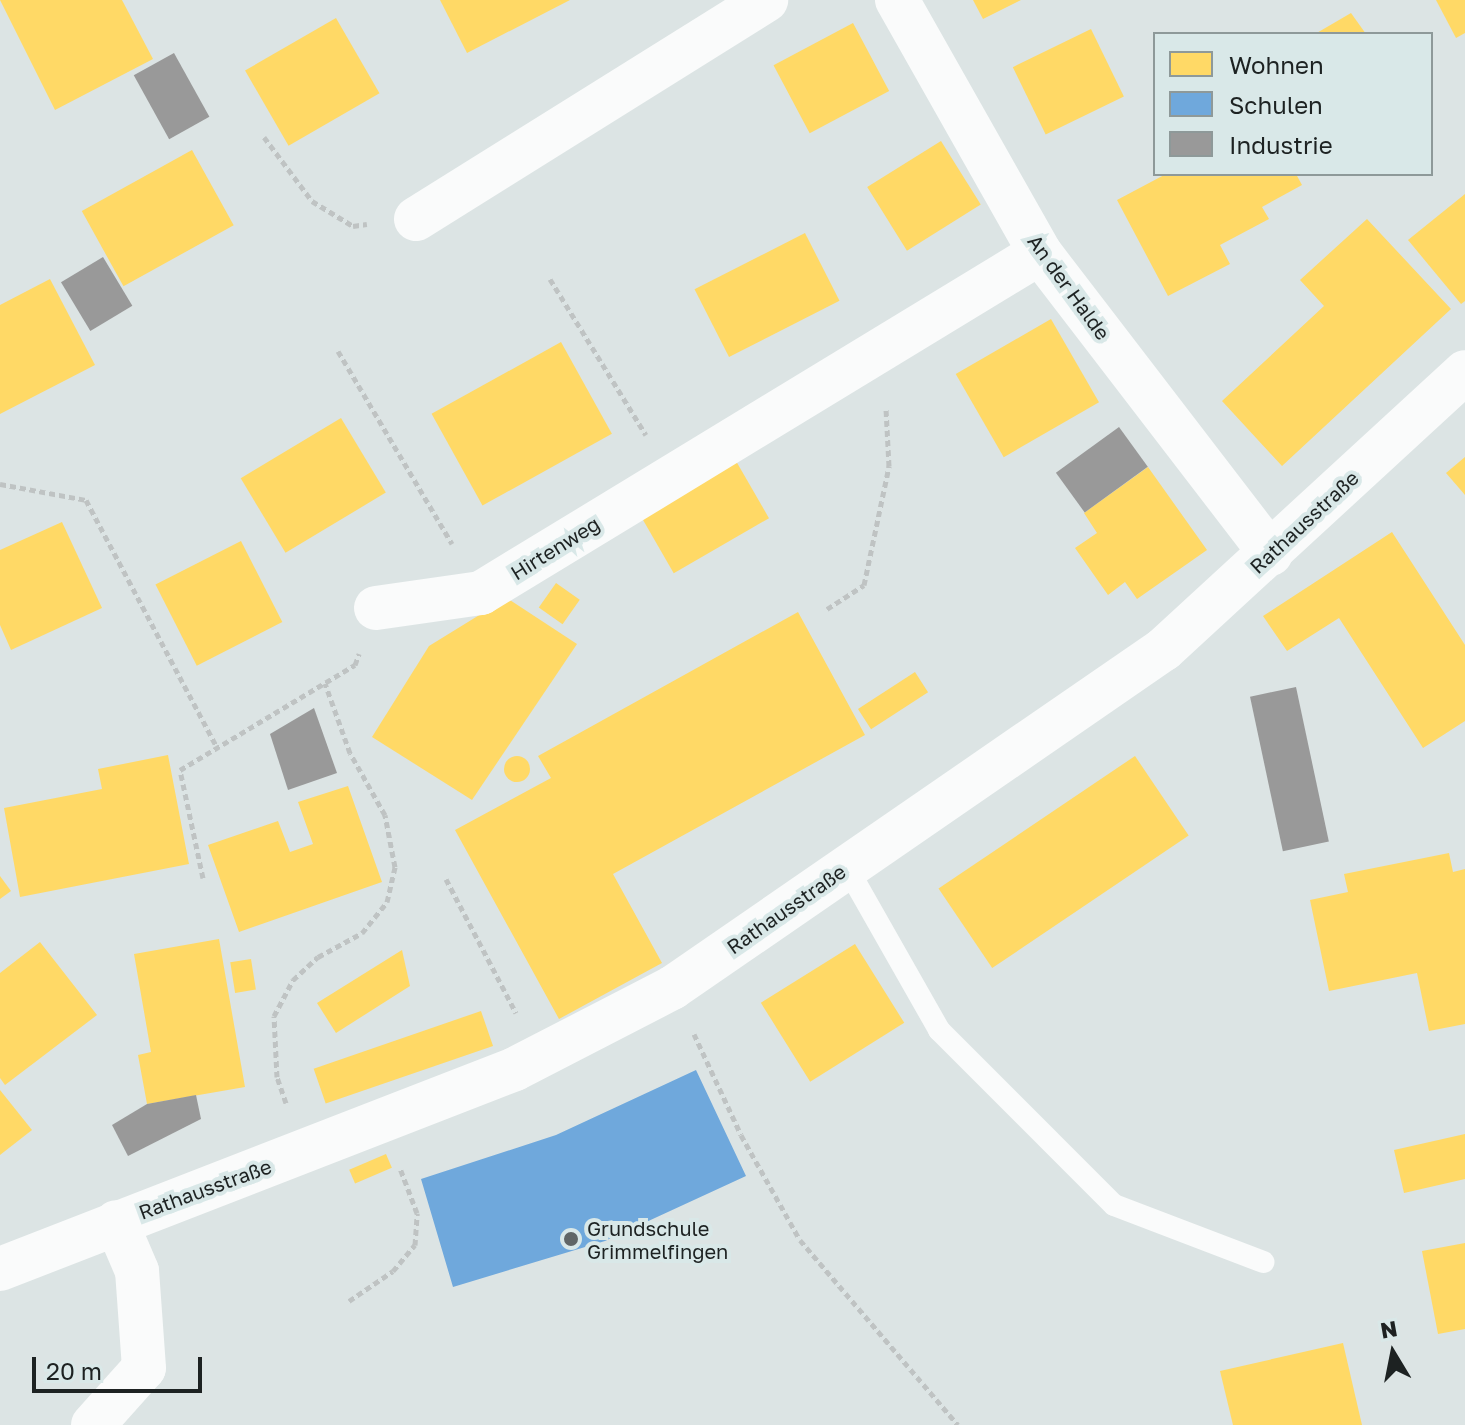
<!DOCTYPE html>
<html>
<head>
<meta charset="utf-8">
<style>
  body { margin:0 }
  #map { position:relative; width:1465px; height:1425px; overflow:hidden; background:#dce4e4; font-family:"Golos Text",sans-serif }
  div>[style] { position:absolute }
  .homes>* { inset:0; background:#ffd966; transform-origin:0 0 }
  .round { border-radius:50% }
  .schools>* { inset:0; background:#6fa8dc }
  .industry>* { inset:0; background:#999; transform-origin:0 0 }
  .path>* { height:5px; margin-top:-2.5px; transform-origin:0; background:repeating-linear-gradient(90deg,#bfc3c3 0 6px,transparent 0 10px) }
  .lane>* { height:22px; margin:-11px; padding:0 11px; transform-origin:11px; border-radius:11px; background:#fafbfb }
  .street>* { height:44px; margin:-22px; padding:0 22px; transform-origin:22px; border-radius:22px; background:#fafbfb }
  .secondary>* { height:44px; margin:-22px; padding:0 22px; transform-origin:22px; border-radius:22px; background:#fafbfb }
  .dots>* { width:22px; height:22px; translate:-50% -50%; box-sizing:border-box; border:4px solid #d9e8e8; border-radius:50% }
  span { translate:-50% -50%; white-space:nowrap; text-align:center; line-height:1.15; -webkit-text-stroke:8px #d9e8e8; paint-order:stroke }
  .street-label { font-size:20px; color:#1d2222 }
  .poi-label { font-size:20px; color:#1d2222 }
  .left { translate:0 -50%; text-align:left }
  .legend { position:absolute; left:1153px; top:32px; width:280px; height:144px; box-sizing:border-box; background:#d9e8e8; border:2px solid #8e9999; margin:0; padding:10px 14px; list-style:none; font-size:24px; color:#1d2222 }
  .legend li { display:flex; align-items:center; gap:16px; height:40px }
  .legend b { width:40px; border:2px solid #8e9999 }
  .north { position:absolute; left:1353px; top:1313px; width:80px; height:80px; -webkit-text-stroke:6px #d9e8e8; paint-order:stroke; rotate:350deg; font-size:22px; font-weight:700; line-height:32px; text-align:center; color:#1d2222 }
  .north::after { content:''; display:block; margin:auto; width:28px; height:36px; background:#1d2222; clip-path:polygon(50% 0,100% 100%,50% 72%,0 100%) }
  .scale { position:absolute; left:32px; top:1357px; width:170px; height:36px; box-sizing:border-box; border:4px solid #1d2222; border-top:0; padding-left:10px; font-size:24px; line-height:28px; white-space:nowrap; color:#1d2222; -webkit-text-stroke:6px #d9e8e8; paint-order:stroke }
</style>
</head>
<body>
<div id="map">
  <div class="homes">
    <div style="clip-path:polygon(0 0,122px 0,153px 59px,55px 110px)"></div>
    <div style="clip-path:polygon(440px 0,570px 0,467px 53px)"></div>
    <div style="clip-path:polygon(973px 0,1021px 0,983px 19px)"></div>
    <div style="clip-path:polygon(1436px 0,1465px 0,1465px 33px,1456px 38px)"></div>
    <div style="clip-path:polygon(1351px 13px,1366px 34px,1315px 34px)"></div>
    <div style="left:336px;top:18px;width:87px;height:105px;rotate:60deg"></div>
    <div style="left:853px;top:23px;width:77px;height:90px;rotate:62deg"></div>
    <div style="left:1091px;top:29px;width:75px;height:87px;rotate:64deg"></div>
    <div style="left:941px;top:141px;width:75px;height:87px;rotate:58deg"></div>
    <div style="left:192px;top:150px;width:86px;height:126px;rotate:61deg"></div>
    <div style="clip-path:polygon(1166px 174px,1296px 174px,1302px 185px,1262px 207px,1269px 219px,1220px 245px,1230px 264px,1168px 296px,1117px 200px)"></div>
    <div style="clip-path:polygon(1465px 194px,1465px 301px,1461px 304px,1408px 240px)"></div>
    <div style="clip-path:polygon(1367px 219px,1451px 309px,1282px 466px,1222px 401px,1324px 306px,1300px 280px)"></div>
    <div style="left:805px;top:233px;width:76px;height:124px;rotate:63deg"></div>
    <div style="clip-path:polygon(50px 279px,95px 365px,0 414px,0 305px)"></div>
    <div style="left:1051px;top:319px;width:96px;height:110px;rotate:60deg"></div>
    <div style="left:561px;top:342px;width:105px;height:148px;rotate:61deg"></div>
    <div style="left:341px;top:418px;width:87px;height:117px;rotate:59deg"></div>
    <div style="clip-path:polygon(1465px 457px,1465px 495px,1446px 473px)"></div>
    <div style="left:736px;top:461px;width:66px;height:110px;rotate:60deg"></div>
    <div style="clip-path:polygon(1148px 467px,1207px 550px,1137px 599px,1125px 582px,1108px 595px,1075px 548px,1097px 533px,1084px 513px)"></div>
    <div style="clip-path:polygon(62px 522px,102px 608px,11px 650px,0 625px,0 550px)"></div>
    <div style="clip-path:polygon(1392px 532px,1465px 645px,1465px 721px,1423px 748px,1339px 618px,1287px 651px,1263px 616px)"></div>
    <div style="left:241px;top:541px;width:91px;height:96px;rotate:63deg"></div>
    <div style="left:556px;top:583px;width:29px;height:30px;rotate:35deg"></div>
    <div style="clip-path:polygon(507px 598px,577px 644px,472px 800px,372px 737px,429px 646px)"></div>
    <div style="clip-path:polygon(798px 612px,865px 735px,613px 874px,662px 963px,559px 1019px,455px 830px,551px 778px,538px 756px)"></div>
    <div style="left:915px;top:672px;width:24px;height:68px;rotate:57deg"></div>
    <div style="clip-path:polygon(168px 755px,189px 864px,20px 897px,4px 808px,102px 789px,98px 769px)"></div>
    <div style="left:1135px;top:756px;width:96px;height:237px;rotate:56deg"></div>
    <div class="round" style="left:504px;top:756px;width:26px;height:26px"></div>
    <div style="clip-path:polygon(348px 786px,382px 882px,239px 932px,208px 845px,278px 821px,290px 852px,313px 844px,298px 802px)"></div>
    <div style="clip-path:polygon(1449px 853px,1453px 872px,1465px 869px,1465px 1024px,1429px 1031px,1417px 973px,1329px 991px,1310px 900px,1348px 892px,1344px 874px)"></div>
    <div style="clip-path:polygon(0 876px,11px 891px,0 899px)"></div>
    <div style="clip-path:polygon(219px 939px,245px 1087px,147px 1104px,138px 1055px,151px 1052px,134px 954px)"></div>
    <div style="clip-path:polygon(40px 942px,97px 1015px,5px 1085px,0 1078px,0 973px)"></div>
    <div style="left:855px;top:944px;width:93px;height:111px;rotate:58deg"></div>
    <div style="clip-path:polygon(402px 950px,410px 986px,336px 1033px,317px 1003px)"></div>
    <div style="left:251px;top:959px;width:31px;height:21px;rotate:81deg"></div>
    <div style="left:481px;top:1011px;width:37px;height:177px;rotate:71deg"></div>
    <div style="clip-path:polygon(0 1090px,32px 1130px,0 1155px)"></div>
    <div style="clip-path:polygon(1465px 1134px,1465px 1179px,1404px 1193px,1394px 1150px)"></div>
    <div style="left:386px;top:1154px;width:15px;height:40px;rotate:67deg"></div>
    <div style="clip-path:polygon(1465px 1243px,1465px 1329px,1438px 1334px,1422px 1251px)"></div>
    <div style="clip-path:polygon(1343px 1343px,1362px 1425px,1233px 1425px,1220px 1371px)"></div>
  </div>
  <div class="schools">
    <div style="clip-path:polygon(696px 1070px,746px 1176px,605px 1241px,453px 1287px,421px 1179px,556px 1135px)"></div>
  </div>
  <div class="industry">
    <div style="left:174px;top:53px;width:73px;height:46px;rotate:61deg"></div>
    <div style="left:103px;top:257px;width:57px;height:49px;rotate:59deg"></div>
    <div style="left:1119px;top:427px;width:49px;height:78px;rotate:54deg"></div>
    <div style="left:1296px;top:687px;width:158px;height:47px;rotate:78deg"></div>
    <div style="clip-path:polygon(314px 708px,337px 773px,288px 790px,270px 734px)"></div>
    <div style="clip-path:polygon(196px 1095px,201px 1119px,128px 1156px,112px 1125px,147px 1104px)"></div>
  </div>
  <div class="path">
    <div style="left:264px;top:137px;width:80px;rotate:53.1deg"></div>
    <div style="left:312px;top:201px;width:48px;rotate:31.4deg"></div>
    <div style="left:353px;top:226px;width:14px;rotate:-8deg"></div>
    <div style="left:550px;top:279px;width:183px;rotate:58.4deg"></div>
    <div style="left:338px;top:351px;width:224px;rotate:59.4deg"></div>
    <div style="left:0;top:484px;width:87px;rotate:10.5deg"></div>
    <div style="left:86px;top:500px;width:280px;rotate:62.1deg"></div>
    <div style="left:827px;top:609px;width:44px;rotate:-33deg"></div>
    <div style="left:864px;top:585px;width:122px;rotate:-78.1deg"></div>
    <div style="left:889px;top:466px;width:57px;rotate:-93deg"></div>
    <div style="left:203px;top:878px;width:110px;rotate:-102deg"></div>
    <div style="left:180px;top:770px;width:204px;rotate:-31deg"></div>
    <div style="left:355px;top:665px;width:12px;rotate:-70deg"></div>
    <div style="left:446px;top:879px;width:151px;rotate:62.4deg"></div>
    <div style="left:694px;top:1034px;width:111px;rotate:65deg"></div>
    <div style="left:741px;top:1135px;width:120px;rotate:60.7deg"></div>
    <div style="left:800px;top:1240px;width:243px;rotate:49.5deg"></div>
    <div style="left:286px;top:1103px;width:28px;rotate:-109deg"></div>
    <div style="left:277px;top:1077px;width:61px;rotate:-92.8deg"></div>
    <div style="left:274px;top:1016px;width:41px;rotate:-62.2deg"></div>
    <div style="left:293px;top:980px;width:34px;rotate:-43deg"></div>
    <div style="left:318px;top:957px;width:50px;rotate:-28.6deg"></div>
    <div style="left:362px;top:933px;width:40px;rotate:-51deg"></div>
    <div style="left:387px;top:902px;width:36px;rotate:-77deg"></div>
    <div style="left:395px;top:867px;width:53px;rotate:-100.9deg"></div>
    <div style="left:385px;top:815px;width:71px;rotate:-119.4deg"></div>
    <div style="left:350px;top:753px;width:74px;rotate:-109.7deg"></div>
    <div style="left:349px;top:1301px;width:53px;rotate:-34.3deg"></div>
    <div style="left:393px;top:1271px;width:34px;rotate:-50deg"></div>
    <div style="left:415px;top:1245px;width:32px;rotate:-86deg"></div>
    <div style="left:417px;top:1213px;width:48px;rotate:-110.7deg"></div>
  </div>
  <div class="lane">
    <div style="left:846px;top:866px;width:189px;rotate:60.4deg"></div>
    <div style="left:939px;top:1030px;width:247px;rotate:45deg"></div>
    <div style="left:1114px;top:1205px;width:160px;rotate:20.9deg"></div>
  </div>
  <div class="street">
    <div style="left:897px;top:0;width:291px;rotate:60.5deg"></div>
    <div style="left:1040px;top:253px;width:379px;rotate:52.5deg"></div>
    <div style="left:416px;top:219px;width:413px;rotate:-32deg"></div>
    <div style="left:376px;top:608px;width:106px;rotate:-8.1deg"></div>
    <div style="left:481px;top:593px;width:654px;rotate:-31.31deg"></div>
    <div style="left:93px;top:1425px;width:76px;rotate:-48.2deg"></div>
    <div style="left:144px;top:1368px;width:97px;rotate:-94.1deg"></div>
    <div style="left:137px;top:1271px;width:53px;rotate:-113.2deg"></div>
  </div>
  <div class="secondary">
    <div style="left:0;top:1269px;width:552px;rotate:-21.22deg"></div>
    <div style="left:515px;top:1069px;width:177px;rotate:-27.3deg"></div>
    <div style="left:672px;top:988px;width:597px;rotate:-34.57deg"></div>
    <div style="left:1164px;top:649px;width:409px;rotate:-42.6deg"></div>
  </div>
  <div class="dots">
    <div style="left:571px;top:1239px;background:#606666"></div>
  </div>
  <div class="street-label">
    <span style="left:1069px;top:287px;rotate:54deg">An der Halde</span>
    <span style="left:1304px;top:522px;rotate:-43deg">Rathausstraße</span>
    <span style="left:555px;top:548px;rotate:-32deg">Hirtenweg</span>
    <span style="left:786px;top:909px;rotate:-35deg">Rathausstraße</span>
    <span style="left:205px;top:1189px;rotate:-20deg">Rathausstraße</span>
  </div>
  <div class="poi-label">
    <span class="left" style="left:587px;top:1240px">Grundschule<br>Grimmelfingen</span>
  </div>
  <ul class="legend">
  <li><b style="height:22px;background:#ffd966"></b>Wohnen</li>
  <li><b style="height:22px;background:#6fa8dc"></b>Schulen</li>
  <li><b style="height:22px;background:#999"></b>Industrie</li>
  </ul>
  <div class="north">N</div>
  <div class="scale">20 m</div>
</div>
</body>
</html>
